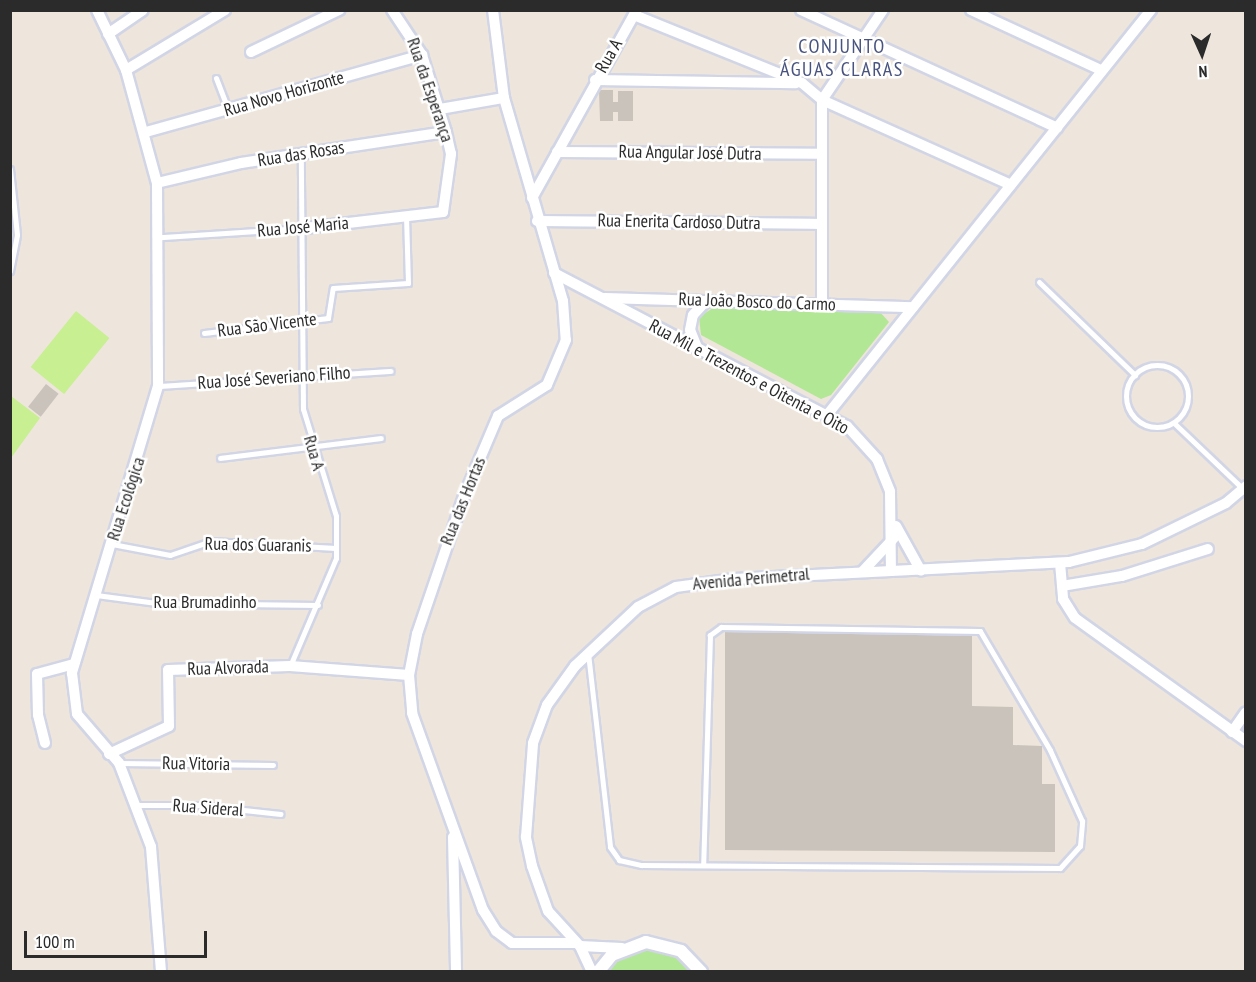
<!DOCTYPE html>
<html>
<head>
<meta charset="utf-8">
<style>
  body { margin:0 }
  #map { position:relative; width:1256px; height:982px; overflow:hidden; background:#eee6dc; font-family:"PT Sans Narrow",sans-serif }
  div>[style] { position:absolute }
  .green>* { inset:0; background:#b2e795 }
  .pitch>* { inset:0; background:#c8ef91; transform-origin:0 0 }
  .building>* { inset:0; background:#c9c3bc; transform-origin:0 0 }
  .roads { filter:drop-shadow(2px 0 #d1d5e5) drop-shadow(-2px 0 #d1d5e5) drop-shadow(0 2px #d1d5e5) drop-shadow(0 -2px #d1d5e5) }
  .service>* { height:5px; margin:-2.5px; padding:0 2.5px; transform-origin:2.5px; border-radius:2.5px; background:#fff }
  .service>.ring { margin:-2.5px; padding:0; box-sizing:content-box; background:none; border:5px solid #fff; border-radius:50% }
  .minor>* { height:10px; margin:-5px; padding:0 5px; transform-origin:5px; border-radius:5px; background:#fff }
  .tertiary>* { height:12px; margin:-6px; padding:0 6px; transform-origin:6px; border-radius:6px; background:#fff }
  span { translate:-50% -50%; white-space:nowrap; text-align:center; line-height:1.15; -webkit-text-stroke:5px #fff; paint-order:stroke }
  .street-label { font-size:18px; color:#2b2b2b }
  .neighbourhood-label { font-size:20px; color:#48537f; letter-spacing:1.5px }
  .frame { position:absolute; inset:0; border:12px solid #2b2b2b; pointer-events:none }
  .north { position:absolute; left:1172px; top:24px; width:60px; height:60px; -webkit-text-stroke:4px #fff; paint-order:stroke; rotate:177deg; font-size:16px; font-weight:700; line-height:24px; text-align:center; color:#2b2b2b }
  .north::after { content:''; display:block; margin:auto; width:21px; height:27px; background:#2b2b2b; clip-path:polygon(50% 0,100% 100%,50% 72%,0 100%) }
  .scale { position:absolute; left:24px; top:931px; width:183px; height:27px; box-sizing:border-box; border:3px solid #2b2b2b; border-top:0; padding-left:8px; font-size:18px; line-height:21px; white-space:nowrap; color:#2b2b2b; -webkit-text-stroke:4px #fff; paint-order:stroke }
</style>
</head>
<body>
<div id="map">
  <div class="green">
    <div style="clip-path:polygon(713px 308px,879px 311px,889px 322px,831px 395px,821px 399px,701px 335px,699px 317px)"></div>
    <div style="clip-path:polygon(655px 948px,673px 953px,694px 972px,604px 972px,620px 955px)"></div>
  </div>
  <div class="pitch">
    <div style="left:76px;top:311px;width:43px;height:72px;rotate:39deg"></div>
    <div style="clip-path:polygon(11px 396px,40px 418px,11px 458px)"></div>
  </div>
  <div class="building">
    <div style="clip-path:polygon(599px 90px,613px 90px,613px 102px,618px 102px,618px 91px,633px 91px,633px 121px,618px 121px,618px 112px,613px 112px,613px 121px,600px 121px)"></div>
    <div style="left:46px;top:384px;width:16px;height:29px;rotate:38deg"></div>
    <div style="clip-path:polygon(725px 631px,972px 632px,972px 706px,1013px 707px,1013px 745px,1042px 746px,1042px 784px,1055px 784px,1055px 852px,725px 850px)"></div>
  </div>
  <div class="roads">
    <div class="service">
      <div style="left:216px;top:78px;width:34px;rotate:69deg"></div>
      <div style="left:10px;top:169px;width:66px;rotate:83.9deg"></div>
      <div style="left:17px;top:235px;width:37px;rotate:101deg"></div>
      <div style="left:162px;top:237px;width:143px;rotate:-3.6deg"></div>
      <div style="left:1039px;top:282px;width:134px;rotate:44.1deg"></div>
      <div style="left:204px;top:333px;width:125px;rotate:-6.9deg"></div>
      <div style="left:328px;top:318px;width:30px;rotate:-81deg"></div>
      <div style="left:333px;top:288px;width:75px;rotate:-3.8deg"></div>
      <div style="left:408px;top:283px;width:66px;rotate:-91.7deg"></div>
      <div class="ring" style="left:1126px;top:365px;width:57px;height:57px"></div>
      <div style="left:158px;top:386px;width:233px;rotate:-3.7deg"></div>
      <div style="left:1174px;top:423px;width:94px;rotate:43.7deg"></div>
      <div style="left:220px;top:458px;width:162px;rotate:-7.1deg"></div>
      <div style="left:112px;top:544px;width:59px;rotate:10.7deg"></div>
      <div style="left:170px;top:555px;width:43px;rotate:-18.9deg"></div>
      <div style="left:211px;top:541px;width:125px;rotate:3.2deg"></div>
      <div style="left:96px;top:595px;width:61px;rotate:7.6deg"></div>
      <div style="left:156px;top:603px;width:162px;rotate:0.7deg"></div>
      <div style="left:588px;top:653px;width:195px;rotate:83.5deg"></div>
      <div style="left:610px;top:847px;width:16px;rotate:55deg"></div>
      <div style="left:619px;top:860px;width:23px;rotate:13deg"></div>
      <div style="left:641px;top:865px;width:419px;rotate:0.4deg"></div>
      <div style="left:1060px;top:868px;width:30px;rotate:-48deg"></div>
      <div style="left:1080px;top:846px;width:25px;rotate:-85deg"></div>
      <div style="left:1082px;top:821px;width:78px;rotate:-114.3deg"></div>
      <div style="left:1050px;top:750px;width:138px;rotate:-120.5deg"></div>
      <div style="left:980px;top:631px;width:259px;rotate:-179.1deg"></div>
      <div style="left:721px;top:627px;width:14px;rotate:144deg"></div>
      <div style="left:710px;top:635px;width:230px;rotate:91.7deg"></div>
      <div style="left:290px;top:666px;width:117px;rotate:-66.9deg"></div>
      <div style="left:336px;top:558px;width:42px;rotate:-90deg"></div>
      <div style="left:336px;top:516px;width:112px;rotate:-107.1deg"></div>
      <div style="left:303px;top:409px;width:254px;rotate:-90.5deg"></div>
      <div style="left:119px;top:763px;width:154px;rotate:0.7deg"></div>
      <div style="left:135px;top:805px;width:63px"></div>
      <div style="left:198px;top:805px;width:83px;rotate:6.2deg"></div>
    </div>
    <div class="minor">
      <div style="left:97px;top:10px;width:67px;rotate:64.2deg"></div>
      <div style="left:126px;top:70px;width:117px;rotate:74.7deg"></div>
      <div style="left:157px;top:183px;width:203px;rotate:89.7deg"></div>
      <div style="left:158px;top:386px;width:300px;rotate:106.7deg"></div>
      <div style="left:72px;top:673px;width:41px;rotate:83deg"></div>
      <div style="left:77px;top:714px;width:65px;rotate:49.4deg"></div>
      <div style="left:119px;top:763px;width:90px;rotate:69.1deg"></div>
      <div style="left:151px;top:847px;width:125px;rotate:85.4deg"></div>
      <div style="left:493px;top:10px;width:89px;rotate:82.9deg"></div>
      <div style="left:504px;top:98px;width:211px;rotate:73.8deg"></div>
      <div style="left:563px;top:301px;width:39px;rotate:86deg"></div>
      <div style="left:566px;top:340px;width:49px;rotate:112.9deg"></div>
      <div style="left:547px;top:385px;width:58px;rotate:147.7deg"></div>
      <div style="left:498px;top:416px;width:87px;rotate:113deg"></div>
      <div style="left:464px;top:496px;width:146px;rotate:108.8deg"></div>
      <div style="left:417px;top:634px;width:42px;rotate:101deg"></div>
      <div style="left:409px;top:675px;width:38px;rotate:85deg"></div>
      <div style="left:412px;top:713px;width:209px;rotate:70.2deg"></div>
      <div style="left:483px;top:910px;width:25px;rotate:58deg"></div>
      <div style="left:496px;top:931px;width:20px;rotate:37deg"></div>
      <div style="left:512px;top:943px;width:64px"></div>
      <div style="left:801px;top:10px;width:282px;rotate:24.7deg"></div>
      <div style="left:971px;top:10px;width:143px;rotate:24.8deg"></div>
      <div style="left:634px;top:15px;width:181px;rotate:22deg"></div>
      <div style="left:802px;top:83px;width:26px;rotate:40deg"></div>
      <div style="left:822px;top:100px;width:207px;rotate:24.2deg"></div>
      <div style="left:108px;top:34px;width:42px;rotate:-34.4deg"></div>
      <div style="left:251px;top:52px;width:98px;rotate:-25.5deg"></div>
      <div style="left:126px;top:70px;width:116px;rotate:-31.2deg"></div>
      <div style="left:595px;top:80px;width:201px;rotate:0.9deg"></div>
      <div style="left:440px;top:109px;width:65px;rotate:-9.8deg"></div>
      <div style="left:146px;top:132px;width:287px;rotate:-15.6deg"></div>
      <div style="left:557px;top:152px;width:265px;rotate:0.4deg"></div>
      <div style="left:157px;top:183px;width:86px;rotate:-13.4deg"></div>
      <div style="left:241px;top:163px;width:207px;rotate:-8.6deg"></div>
      <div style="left:532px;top:198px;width:214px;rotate:-60.9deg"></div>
      <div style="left:537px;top:221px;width:284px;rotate:0.6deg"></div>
      <div style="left:305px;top:228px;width:139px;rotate:-6.6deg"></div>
      <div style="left:443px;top:212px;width:59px;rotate:-82.1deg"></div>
      <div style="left:451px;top:154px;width:23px;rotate:-103deg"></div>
      <div style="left:446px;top:132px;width:81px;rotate:-107.3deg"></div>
      <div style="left:422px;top:55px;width:54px;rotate:-123.7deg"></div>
      <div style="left:554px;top:273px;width:331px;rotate:27.6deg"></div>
      <div style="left:847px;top:426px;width:45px;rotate:47.7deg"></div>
      <div style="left:877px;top:459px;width:35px;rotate:68deg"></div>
      <div style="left:890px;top:492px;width:79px;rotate:89.3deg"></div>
      <div style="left:605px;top:298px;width:308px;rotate:1.7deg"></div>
      <div style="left:822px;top:304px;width:204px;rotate:-90deg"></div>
      <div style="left:822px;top:100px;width:109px;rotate:-55.9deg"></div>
      <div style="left:697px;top:347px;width:18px;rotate:-112deg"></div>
      <div style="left:690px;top:330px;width:15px;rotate:-79deg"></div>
      <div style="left:693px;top:315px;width:19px;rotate:-47deg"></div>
      <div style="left:827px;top:415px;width:519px;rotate:-51.34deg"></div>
      <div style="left:896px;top:526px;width:51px;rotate:60.9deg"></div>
      <div style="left:1060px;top:563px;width:36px;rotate:85deg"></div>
      <div style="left:1063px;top:599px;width:22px;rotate:58deg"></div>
      <div style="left:1075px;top:618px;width:211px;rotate:35.7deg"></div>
      <div style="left:863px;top:571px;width:45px;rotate:-46.8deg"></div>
      <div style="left:1062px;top:586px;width:61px;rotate:-9.5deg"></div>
      <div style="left:1122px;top:576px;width:90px;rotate:-17.4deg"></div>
      <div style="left:1232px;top:732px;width:24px;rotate:-55deg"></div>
      <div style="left:45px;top:743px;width:29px;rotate:-104deg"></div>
      <div style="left:38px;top:715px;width:41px;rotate:-91.4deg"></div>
      <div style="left:37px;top:674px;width:38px;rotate:-15deg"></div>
      <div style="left:109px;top:754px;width:66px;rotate:-25deg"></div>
      <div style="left:169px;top:726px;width:56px;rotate:-91deg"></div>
      <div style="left:168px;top:670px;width:122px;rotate:-1.9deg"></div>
      <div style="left:290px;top:666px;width:119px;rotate:4.3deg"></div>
      <div style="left:453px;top:837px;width:135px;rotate:88.7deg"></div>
      <div style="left:580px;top:946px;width:42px;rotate:2.7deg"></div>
      <div style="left:592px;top:972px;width:29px;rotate:-115deg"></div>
      <div style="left:580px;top:946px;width:47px;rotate:-132.4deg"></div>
      <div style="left:548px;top:911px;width:48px;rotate:-109.6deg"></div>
      <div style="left:532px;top:866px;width:30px;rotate:-102deg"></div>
      <div style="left:526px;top:837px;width:94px;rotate:-85.7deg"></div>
      <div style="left:533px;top:743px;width:40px;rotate:-69.8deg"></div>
      <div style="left:547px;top:705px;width:48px;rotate:-54.3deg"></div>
      <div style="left:575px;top:666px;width:86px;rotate:-43.1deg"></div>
      <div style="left:638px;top:607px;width:43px;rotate:-27.8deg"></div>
      <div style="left:676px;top:587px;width:59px;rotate:-7.9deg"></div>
      <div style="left:734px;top:579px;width:335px;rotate:-2.9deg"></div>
      <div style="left:1069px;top:562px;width:75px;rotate:-13.9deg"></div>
      <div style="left:1142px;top:544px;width:93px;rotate:-26deg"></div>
      <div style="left:1226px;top:503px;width:26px;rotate:-40deg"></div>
    </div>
    <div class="tertiary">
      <div style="left:598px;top:972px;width:22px;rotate:-51deg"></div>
      <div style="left:612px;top:955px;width:36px;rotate:-21deg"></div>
      <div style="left:646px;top:942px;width:36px;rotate:14deg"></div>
      <div style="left:681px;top:951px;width:29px;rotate:46deg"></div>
    </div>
  </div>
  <div class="street-label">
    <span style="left:609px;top:56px;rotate:-60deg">Rua A</span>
    <span style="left:430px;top:90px;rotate:71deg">Rua da Esperança</span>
    <span style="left:284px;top:94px;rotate:-16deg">Rua Novo Horizonte</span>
    <span style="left:690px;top:153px;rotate:1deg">Rua Angular José Dutra</span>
    <span style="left:301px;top:154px;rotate:-9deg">Rua das Rosas</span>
    <span style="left:679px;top:222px;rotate:1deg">Rua Enerita Cardoso Dutra</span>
    <span style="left:303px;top:227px;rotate:-5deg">Rua José Maria</span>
    <span style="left:757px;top:302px;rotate:2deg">Rua João Bosco do Carmo</span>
    <span style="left:267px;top:325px;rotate:-7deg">Rua São Vicente</span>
    <span style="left:749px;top:377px;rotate:28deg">Rua Mil e Trezentos e Oitenta e Oito</span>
    <span style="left:274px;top:378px;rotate:-4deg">Rua José Severiano Filho</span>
    <span style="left:314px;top:453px;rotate:74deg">Rua A</span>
    <span style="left:126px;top:499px;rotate:-72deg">Rua Ecológica</span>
    <span style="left:463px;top:501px;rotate:-68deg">Rua das Hortas</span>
    <span style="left:258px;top:545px;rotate:1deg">Rua dos Guaranis</span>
    <span style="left:751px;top:579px;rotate:-5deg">Avenida Perimetral</span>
    <span style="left:205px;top:602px">Rua Brumadinho</span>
    <span style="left:228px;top:668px;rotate:-2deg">Rua Alvorada</span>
    <span style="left:196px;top:764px;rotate:1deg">Rua Vitoria</span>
    <span style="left:208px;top:808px;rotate:4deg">Rua Sideral</span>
  </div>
  <div class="neighbourhood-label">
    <span style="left:842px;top:58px">CONJUNTO<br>ÁGUAS CLARAS</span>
  </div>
  <div class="frame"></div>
  <div class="north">N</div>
  <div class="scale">100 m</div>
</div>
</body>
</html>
